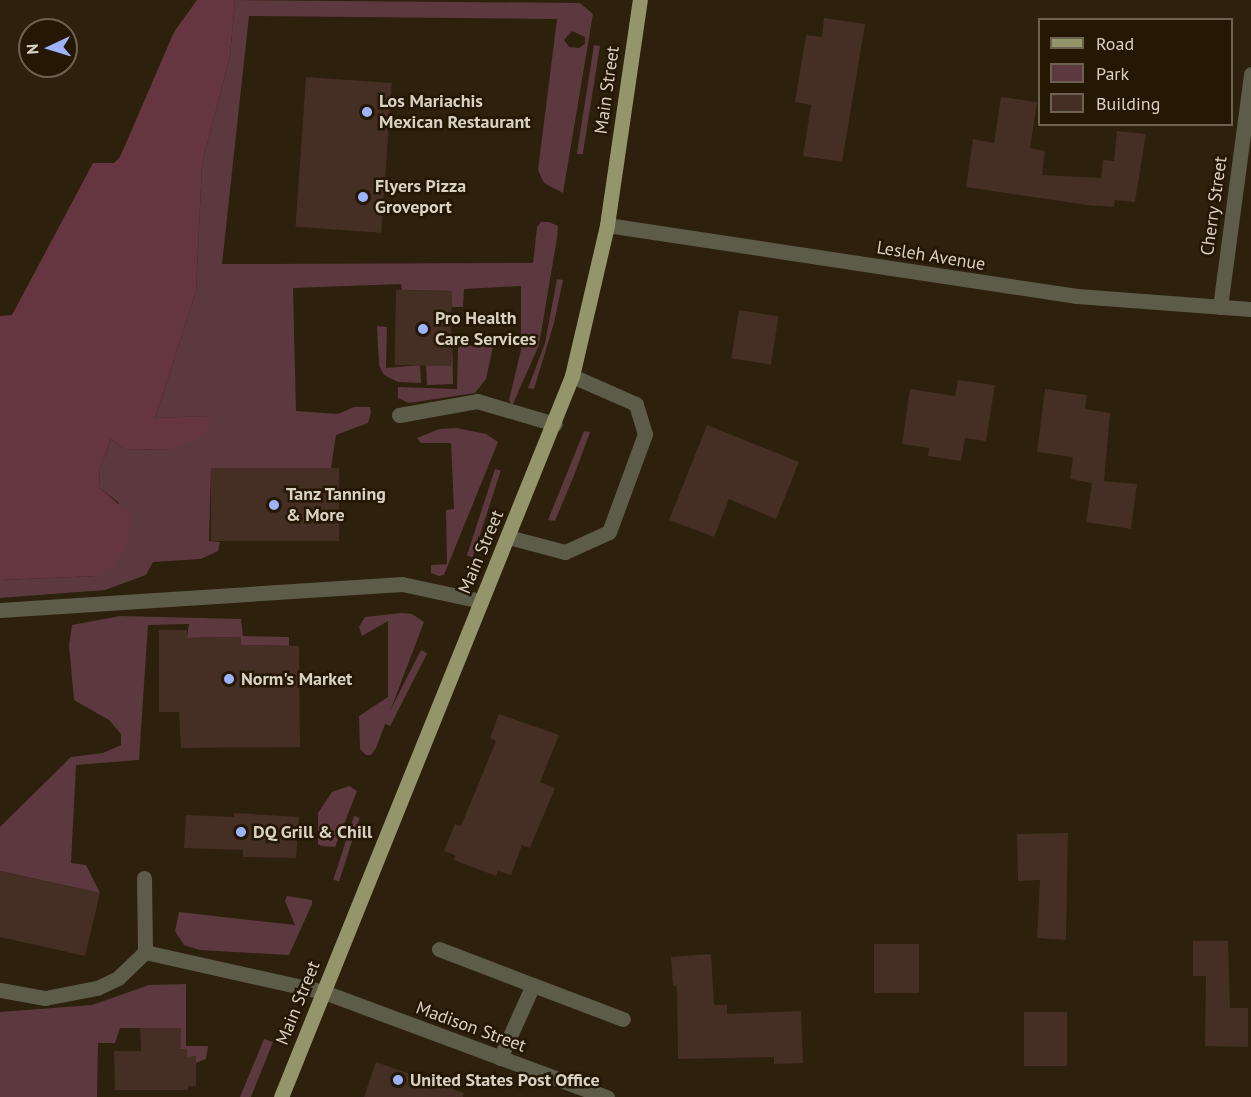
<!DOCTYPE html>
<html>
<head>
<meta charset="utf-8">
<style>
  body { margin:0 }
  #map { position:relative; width:1251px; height:1097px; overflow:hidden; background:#2d200c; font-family:"PT Sans",sans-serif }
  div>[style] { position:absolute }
  .green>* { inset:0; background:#5b393e; transform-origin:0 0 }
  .forest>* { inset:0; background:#65363f }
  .building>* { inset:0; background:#452e24; transform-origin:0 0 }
  .minor>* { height:15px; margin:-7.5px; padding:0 7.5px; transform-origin:7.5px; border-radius:7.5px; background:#5c5c48 }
  .major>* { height:15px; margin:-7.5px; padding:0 7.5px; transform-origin:7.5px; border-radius:7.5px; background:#95956c }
  .dots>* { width:16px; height:16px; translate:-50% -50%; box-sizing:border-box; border:3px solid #241704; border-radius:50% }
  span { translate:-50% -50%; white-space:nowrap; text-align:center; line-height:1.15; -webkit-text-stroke:5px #241704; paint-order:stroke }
  .street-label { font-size:18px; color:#dad1c5 }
  .poi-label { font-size:18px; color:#dad1c5; font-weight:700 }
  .left { translate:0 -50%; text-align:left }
  .legend { position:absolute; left:1038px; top:18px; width:195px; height:108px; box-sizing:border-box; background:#241704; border:2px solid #6d6151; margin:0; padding:8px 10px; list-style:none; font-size:18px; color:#dad1c5 }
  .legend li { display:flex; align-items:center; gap:12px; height:30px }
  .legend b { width:30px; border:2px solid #6d6151 }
  .north { position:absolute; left:18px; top:18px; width:60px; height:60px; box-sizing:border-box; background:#241704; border:2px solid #6d6151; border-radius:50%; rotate:266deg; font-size:16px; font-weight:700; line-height:24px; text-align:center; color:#dad1c5 }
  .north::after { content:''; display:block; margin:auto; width:21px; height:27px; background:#9db4fd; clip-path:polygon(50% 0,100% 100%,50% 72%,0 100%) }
</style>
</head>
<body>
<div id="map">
  <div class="green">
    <div style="clip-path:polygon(evenodd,235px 0,580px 3px,593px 14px,563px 193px,544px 183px,538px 170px,557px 19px,249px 16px,222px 264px,533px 263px,537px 227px,541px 222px,549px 222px,558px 226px,557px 238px,539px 345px,512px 406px,509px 400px,521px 350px,521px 286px,464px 289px,463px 307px,452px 307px,451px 291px,402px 290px,401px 284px,293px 288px,296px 411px,338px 414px,354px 407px,370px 407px,371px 413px,368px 423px,336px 435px,331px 468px,211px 468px,209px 541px,220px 542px,218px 551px,201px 559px,153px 562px,146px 575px,105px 590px,0 598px,0 580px,96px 576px,119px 503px,100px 488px,99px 471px,111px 439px,125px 450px,168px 449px,210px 416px,155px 418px,196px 292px,202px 164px,230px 56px,235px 0,572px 31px,585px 37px,585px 44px,579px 48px,569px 47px,564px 40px,572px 31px)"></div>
    <div style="left:594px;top:45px;width:6px;height:110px;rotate:9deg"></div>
    <div style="clip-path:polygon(557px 279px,563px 280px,554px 323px,534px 389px,528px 388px,545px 343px)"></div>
    <div style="clip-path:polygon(377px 326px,387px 327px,386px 368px,420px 365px,421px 383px,398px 382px,384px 375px,379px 365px)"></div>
    <div style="clip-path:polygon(452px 336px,453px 384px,427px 385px,426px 365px,451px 365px)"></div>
    <div style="clip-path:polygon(458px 344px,493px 347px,486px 379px,475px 393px,409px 403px,398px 398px,398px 387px,457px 389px)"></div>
    <div style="clip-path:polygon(457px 428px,486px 434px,498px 442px,444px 575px,439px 576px,431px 573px,431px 565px,447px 564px,446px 510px,454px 509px,451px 443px,421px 443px,417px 438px,439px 429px)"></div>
    <div style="clip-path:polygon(584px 431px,590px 432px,575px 473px,555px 521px,548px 520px)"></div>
    <div style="left:495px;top:469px;width:6px;height:91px;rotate:18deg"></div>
    <div style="clip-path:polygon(402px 613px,412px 614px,424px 622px,376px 748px,371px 755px,366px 755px,360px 749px,359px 716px,388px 697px,388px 621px,362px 636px,359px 627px,365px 617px)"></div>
    <div style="clip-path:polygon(120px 616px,241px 619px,243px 636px,289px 637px,289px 646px,241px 645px,241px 637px,187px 638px,189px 624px,148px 625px,139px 760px,76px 765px,71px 863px,86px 865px,100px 893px,0 871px,0 827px,71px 757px,103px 753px,121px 745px,121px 734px,109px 720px,74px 700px,69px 645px,72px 625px)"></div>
    <div style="left:421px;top:650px;width:7px;height:82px;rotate:27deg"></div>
    <div style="clip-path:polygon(349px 786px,357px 791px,335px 847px,321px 846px,318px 844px,318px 813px,332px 792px)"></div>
    <div style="left:354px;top:816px;width:6px;height:67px;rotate:18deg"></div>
    <div style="clip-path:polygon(287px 896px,312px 900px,312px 904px,289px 955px,200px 950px,184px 945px,175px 931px,179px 912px,295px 925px,285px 901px)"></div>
    <div style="clip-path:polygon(186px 984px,186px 1046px,208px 1046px,206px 1059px,196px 1063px,195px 1057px,187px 1057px,187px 1050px,181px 1049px,181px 1028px,120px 1028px,115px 1043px,98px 1043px,97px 1097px,0 1097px,0 1012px,92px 1005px,149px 985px)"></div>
    <div style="clip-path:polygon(264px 1039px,273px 1042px,251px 1097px,240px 1097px)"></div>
  </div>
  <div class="forest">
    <div style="clip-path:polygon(197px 0,235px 0,230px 56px,202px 164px,196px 292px,155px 418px,210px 416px,208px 429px,192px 442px,168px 449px,125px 450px,111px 439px,99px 471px,100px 488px,132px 516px,126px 547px,113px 568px,97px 576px,0 580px,0 316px,12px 315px,93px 163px,114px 163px,120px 157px,174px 32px)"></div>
  </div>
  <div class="building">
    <div style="clip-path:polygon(824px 18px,865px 24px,842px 162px,803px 156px,811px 105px,795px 102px,806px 35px,822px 37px)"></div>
    <div style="left:306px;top:77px;width:86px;height:150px;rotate:4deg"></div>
    <div style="clip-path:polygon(1001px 97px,1037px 102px,1030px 148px,1045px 151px,1042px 175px,1101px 178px,1103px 160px,1114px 161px,1117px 131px,1146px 134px,1135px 202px,1115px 200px,1114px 207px,1087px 205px,966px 187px,973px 139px,994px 143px)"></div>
    <div style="left:396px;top:290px;width:56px;height:75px;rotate:1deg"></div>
    <div style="left:739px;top:310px;width:40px;height:49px;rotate:9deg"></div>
    <div style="clip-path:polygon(958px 380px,995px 385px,986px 441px,965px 438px,961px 461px,928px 456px,929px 448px,902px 444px,910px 389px,955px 396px)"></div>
    <div style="clip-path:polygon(1045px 389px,1087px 395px,1085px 409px,1110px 413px,1104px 481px,1137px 484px,1131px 529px,1086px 522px,1092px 483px,1070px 479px,1073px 457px,1037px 452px)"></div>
    <div style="clip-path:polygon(707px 425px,799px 462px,776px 519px,729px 499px,714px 537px,669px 520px)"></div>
    <div style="left:211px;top:468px;width:128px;height:73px"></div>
    <div style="clip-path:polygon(159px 630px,187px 630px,187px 638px,241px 637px,241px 645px,299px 646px,300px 747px,181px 748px,179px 712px,159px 712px)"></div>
    <div style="clip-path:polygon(499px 714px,559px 735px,540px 782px,555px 788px,530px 848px,522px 845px,511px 875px,498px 871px,496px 876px,454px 860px,455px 855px,444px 851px,455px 824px,461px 826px,496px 741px,490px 738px)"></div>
    <div style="clip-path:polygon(234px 813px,299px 817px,296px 858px,243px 857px,243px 850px,184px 848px,186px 815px,234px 817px)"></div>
    <div style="clip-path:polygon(1068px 833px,1066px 940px,1037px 938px,1040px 880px,1018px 881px,1017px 834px)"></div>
    <div style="clip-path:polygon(0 871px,100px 893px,85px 956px,0 937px)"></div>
    <div style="clip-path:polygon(1193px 941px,1228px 941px,1230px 1008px,1248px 1008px,1248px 1047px,1205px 1046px,1206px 976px,1193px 976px)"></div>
    <div style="left:919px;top:944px;width:49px;height:45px;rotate:90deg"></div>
    <div style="clip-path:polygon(711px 954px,714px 1005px,727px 1005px,727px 1014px,801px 1011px,803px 1063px,774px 1064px,774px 1057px,678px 1059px,677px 986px,673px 986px,671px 957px)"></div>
    <div style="left:1024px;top:1012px;width:43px;height:54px"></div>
    <div style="clip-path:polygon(140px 1028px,181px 1028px,181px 1049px,187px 1050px,187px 1057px,196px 1056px,196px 1086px,188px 1086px,188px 1090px,115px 1090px,114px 1051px,141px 1051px)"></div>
    <div style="clip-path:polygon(376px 1062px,464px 1093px,463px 1097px,364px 1097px)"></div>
  </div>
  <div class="minor">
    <div style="left:607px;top:225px;width:475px;rotate:8.6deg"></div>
    <div style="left:1077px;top:296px;width:174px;rotate:4.3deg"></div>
    <div style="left:1220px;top:307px;width:235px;rotate:-82.4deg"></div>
    <div style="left:399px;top:415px;width:79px;rotate:-10.2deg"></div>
    <div style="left:477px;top:401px;width:81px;rotate:16.4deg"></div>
    <div style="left:508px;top:537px;width:59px;rotate:14.7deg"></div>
    <div style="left:565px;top:552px;width:48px;rotate:-24.4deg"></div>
    <div style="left:609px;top:532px;width:104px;rotate:-69.8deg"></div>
    <div style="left:645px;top:434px;width:31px;rotate:-107deg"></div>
    <div style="left:636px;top:404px;width:70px;rotate:-156.4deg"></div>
    <div style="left:0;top:610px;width:403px;rotate:-3.7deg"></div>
    <div style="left:402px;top:584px;width:81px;rotate:12.1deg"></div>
    <div style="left:144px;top:878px;width:74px;rotate:89.2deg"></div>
    <div style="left:145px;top:952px;width:183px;rotate:12.6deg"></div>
    <div style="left:324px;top:992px;width:302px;rotate:20.4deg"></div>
    <div style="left:439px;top:949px;width:101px;rotate:21deg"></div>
    <div style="left:0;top:990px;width:46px;rotate:10.1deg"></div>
    <div style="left:45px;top:998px;width:53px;rotate:-10.9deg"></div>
    <div style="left:97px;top:988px;width:23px;rotate:-25deg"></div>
    <div style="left:118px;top:978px;width:37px;rotate:-44deg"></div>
    <div style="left:500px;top:1058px;width:80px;rotate:-65.7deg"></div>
    <div style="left:533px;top:985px;width:96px;rotate:20.7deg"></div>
  </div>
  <div class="major">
    <div style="left:281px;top:1097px;width:778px;rotate:-68.02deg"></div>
    <div style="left:572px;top:376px;width:155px;rotate:-76.9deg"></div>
    <div style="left:607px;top:225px;width:227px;rotate:-81.7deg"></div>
  </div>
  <div class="dots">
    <div style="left:367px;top:112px;background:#9db4fd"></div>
    <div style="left:363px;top:197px;background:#9db4fd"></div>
    <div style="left:423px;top:329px;background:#9db4fd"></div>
    <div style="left:274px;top:505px;background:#9db4fd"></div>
    <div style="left:229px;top:679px;background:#9db4fd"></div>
    <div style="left:241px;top:832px;background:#9db4fd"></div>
    <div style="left:398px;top:1080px;background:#9db4fd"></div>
  </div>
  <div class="street-label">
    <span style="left:607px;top:90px;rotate:-82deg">Main Street</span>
    <span style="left:1214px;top:206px;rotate:-82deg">Cherry Street</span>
    <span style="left:931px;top:256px;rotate:9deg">Lesleh Avenue</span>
    <span style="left:481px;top:552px;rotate:-67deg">Main Street</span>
    <span style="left:298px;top:1003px;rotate:-68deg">Main Street</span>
    <span style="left:471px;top:1027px;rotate:20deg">Madison Street</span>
  </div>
  <div class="poi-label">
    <span class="left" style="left:379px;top:112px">Los Mariachis<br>Mexican Restaurant</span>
    <span class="left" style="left:375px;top:197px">Flyers Pizza<br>Groveport</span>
    <span class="left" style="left:435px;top:329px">Pro Health<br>Care Services</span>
    <span class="left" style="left:286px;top:505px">Tanz Tanning<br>&amp; More</span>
    <span class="left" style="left:241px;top:679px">Norm's Market</span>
    <span class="left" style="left:253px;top:832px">DQ Grill &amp; Chill</span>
    <span class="left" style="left:410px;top:1080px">United States Post Office</span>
  </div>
  <ul class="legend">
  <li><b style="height:8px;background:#95956c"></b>Road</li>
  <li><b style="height:16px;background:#5b393e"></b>Park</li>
  <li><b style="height:16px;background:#452e24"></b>Building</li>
  </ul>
  <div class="north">N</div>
</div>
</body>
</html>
